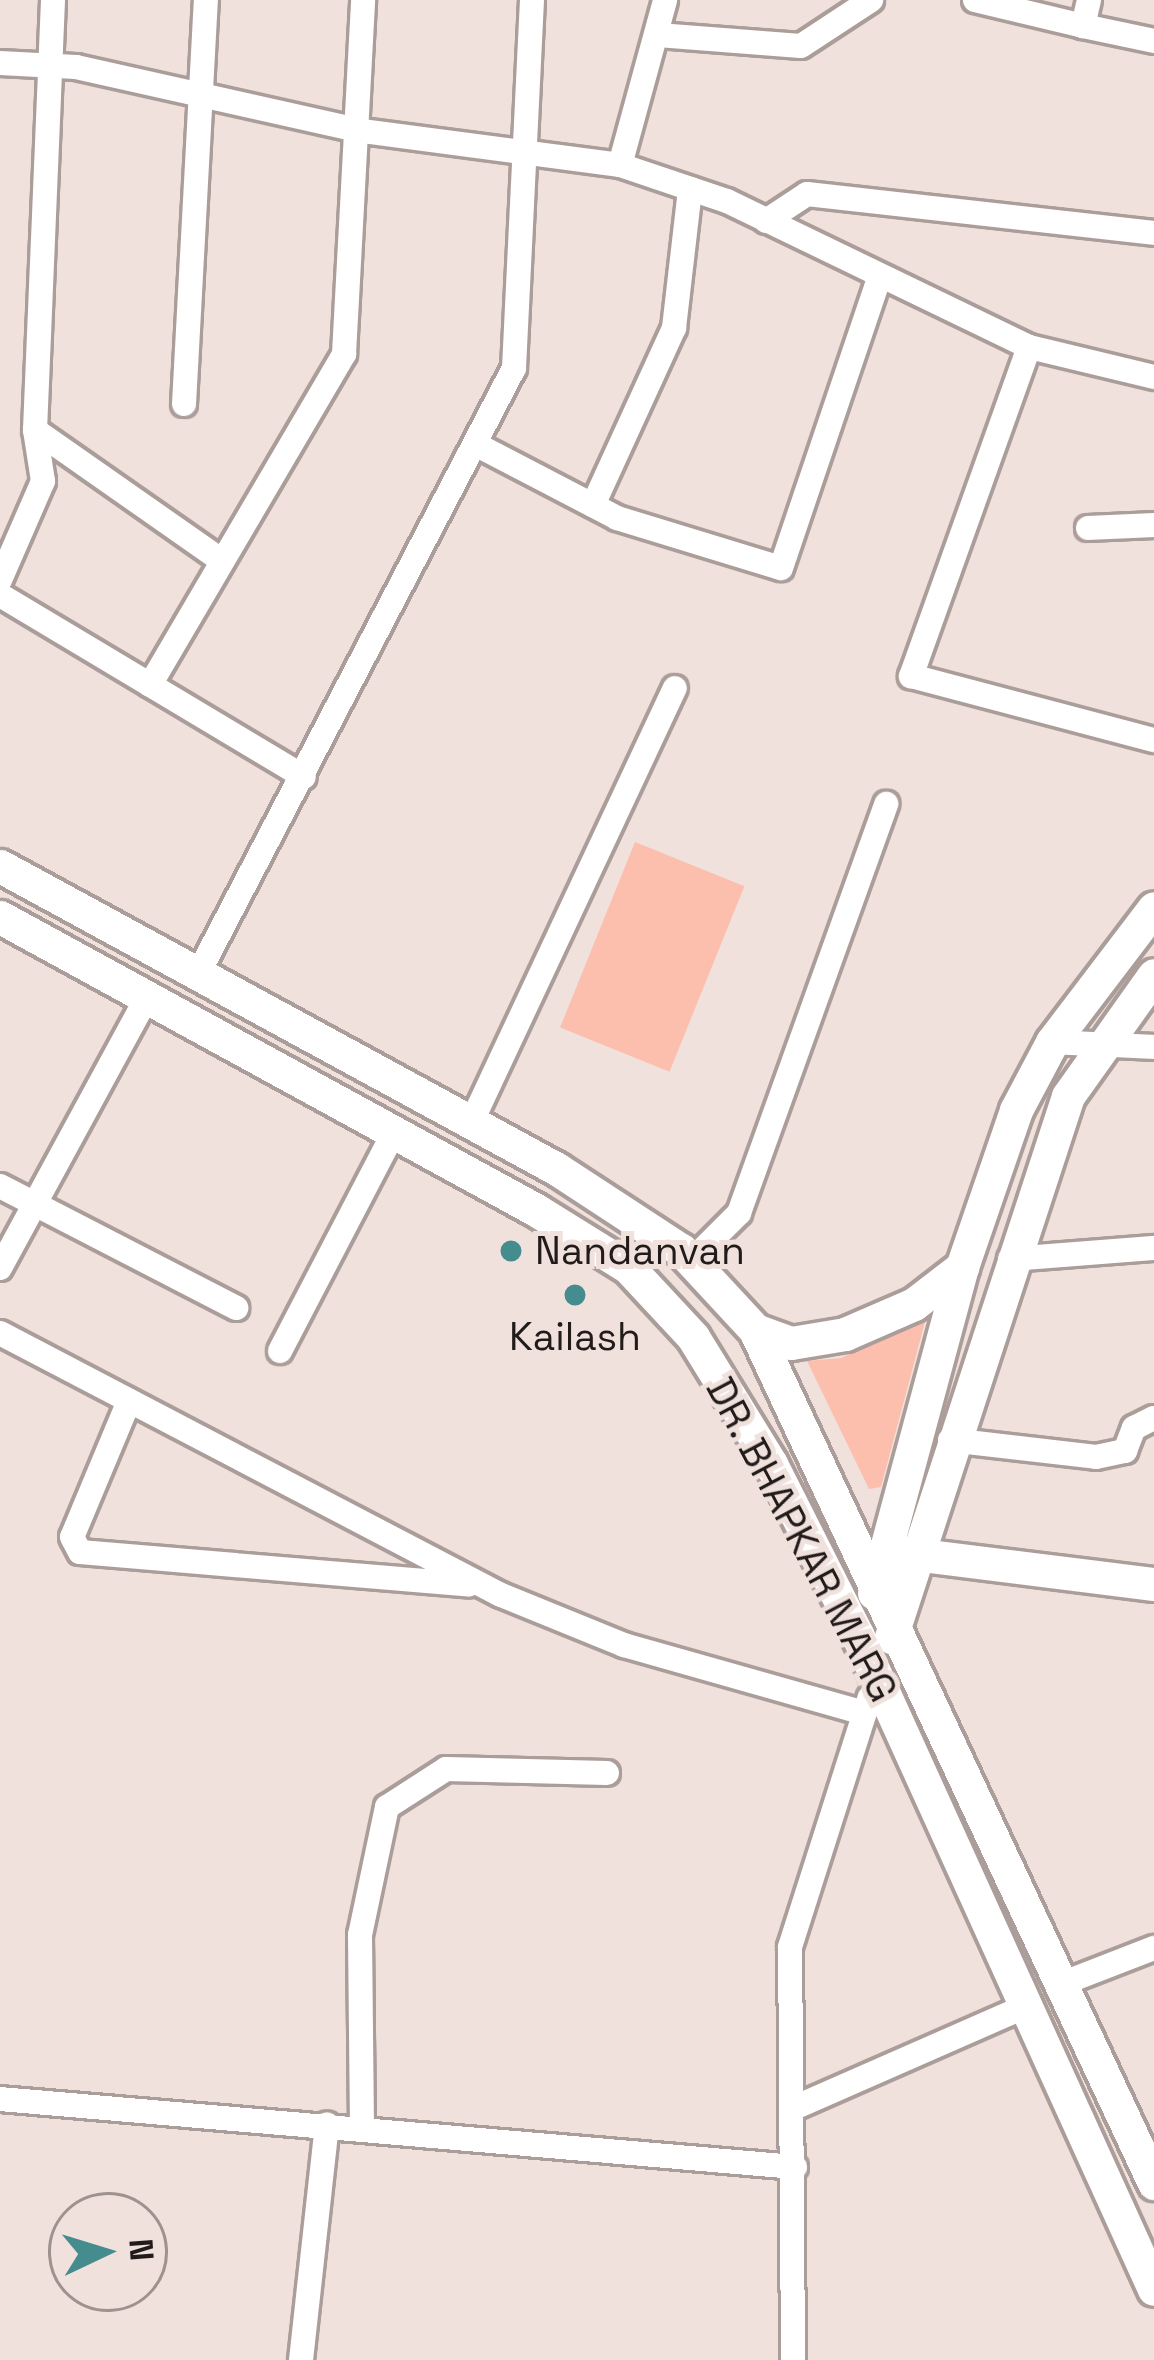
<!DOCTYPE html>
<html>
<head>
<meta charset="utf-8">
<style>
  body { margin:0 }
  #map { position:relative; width:1154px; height:2360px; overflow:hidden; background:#f0e1dc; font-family:"Space Grotesk",sans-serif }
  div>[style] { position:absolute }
  .green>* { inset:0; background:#fcbfae; transform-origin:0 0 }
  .roads { filter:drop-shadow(3px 0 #ab9d99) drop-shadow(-3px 0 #ab9d99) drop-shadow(0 3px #ab9d99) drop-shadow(0 -3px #ab9d99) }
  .street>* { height:24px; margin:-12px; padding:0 12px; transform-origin:12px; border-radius:12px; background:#fff }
  .secondary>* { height:33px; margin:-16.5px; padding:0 16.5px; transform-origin:16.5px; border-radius:16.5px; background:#fff }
  .dots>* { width:33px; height:33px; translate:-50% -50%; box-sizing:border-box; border:6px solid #f0e1dc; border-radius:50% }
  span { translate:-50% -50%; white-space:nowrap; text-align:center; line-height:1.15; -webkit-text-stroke:10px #f0e1dc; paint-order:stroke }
  .poi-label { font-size:39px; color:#211b1a }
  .left { translate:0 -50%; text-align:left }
  .street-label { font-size:39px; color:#211b1a }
  .north { position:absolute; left:48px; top:2192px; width:120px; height:120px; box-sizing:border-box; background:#f0e1dc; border:3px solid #9d928e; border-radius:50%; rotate:86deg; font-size:33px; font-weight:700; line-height:48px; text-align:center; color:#211b1a }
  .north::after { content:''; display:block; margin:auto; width:42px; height:54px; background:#448c8d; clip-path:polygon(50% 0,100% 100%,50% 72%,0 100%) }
</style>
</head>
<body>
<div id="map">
  <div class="green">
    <div style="left:635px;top:842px;width:118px;height:200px;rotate:22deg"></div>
    <div style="clip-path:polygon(926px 1318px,881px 1487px,869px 1489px,807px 1361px,841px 1358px)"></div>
  </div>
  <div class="roads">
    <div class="street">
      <div style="left:975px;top:0;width:111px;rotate:13.5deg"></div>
      <div style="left:1089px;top:0;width:27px;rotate:103deg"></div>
      <div style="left:1083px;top:26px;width:73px;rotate:11.9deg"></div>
      <div style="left:658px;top:35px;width:143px;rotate:4.4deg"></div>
      <div style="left:801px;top:46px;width:84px;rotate:-33.3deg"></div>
      <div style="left:0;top:63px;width:76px;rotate:3deg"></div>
      <div style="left:76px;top:67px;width:293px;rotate:12.6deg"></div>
      <div style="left:362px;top:131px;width:260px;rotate:7.5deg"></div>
      <div style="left:620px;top:165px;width:113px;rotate:18.6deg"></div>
      <div style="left:727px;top:201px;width:335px;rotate:25.8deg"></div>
      <div style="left:1029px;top:347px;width:129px;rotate:13.5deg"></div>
      <div style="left:620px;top:165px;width:171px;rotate:-74.7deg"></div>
      <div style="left:766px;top:221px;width:49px;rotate:-33.4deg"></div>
      <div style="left:807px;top:194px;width:349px;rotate:6.4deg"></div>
      <div style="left:1029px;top:347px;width:350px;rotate:109.7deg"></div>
      <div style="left:911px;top:676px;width:251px;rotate:14.8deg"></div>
      <div style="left:184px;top:404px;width:405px;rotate:-86.9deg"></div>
      <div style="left:35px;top:430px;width:227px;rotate:35deg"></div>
      <div style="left:475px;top:444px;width:160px;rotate:27.5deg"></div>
      <div style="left:617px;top:518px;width:171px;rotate:17deg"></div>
      <div style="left:781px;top:568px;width:308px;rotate:-71.3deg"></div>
      <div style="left:593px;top:505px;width:195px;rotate:-65.4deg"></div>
      <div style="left:674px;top:328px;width:140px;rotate:-83.4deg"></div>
      <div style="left:1088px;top:528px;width:66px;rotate:-2.6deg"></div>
      <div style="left:0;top:580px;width:108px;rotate:-66.5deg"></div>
      <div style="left:43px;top:481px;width:52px;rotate:-98.9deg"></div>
      <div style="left:35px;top:430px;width:430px;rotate:-87.6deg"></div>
      <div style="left:0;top:595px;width:354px;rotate:30.9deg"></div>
      <div style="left:150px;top:685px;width:384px;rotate:-59.6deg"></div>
      <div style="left:344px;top:354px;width:355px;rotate:-86.9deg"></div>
      <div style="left:198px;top:974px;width:683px;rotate:-62.46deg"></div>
      <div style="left:514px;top:368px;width:368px;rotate:-87.2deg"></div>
      <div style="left:1052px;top:1042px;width:102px;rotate:2.8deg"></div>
      <div style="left:472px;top:1121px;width:478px;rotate:-64.9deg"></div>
      <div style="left:0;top:1186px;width:266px;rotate:27.3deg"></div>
      <div style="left:1010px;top:1259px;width:144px;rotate:-4.4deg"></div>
      <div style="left:691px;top:1261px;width:68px;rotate:-45deg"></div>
      <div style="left:739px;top:1213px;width:435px;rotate:-70.2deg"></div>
      <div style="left:0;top:1268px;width:308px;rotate:-61.5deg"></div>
      <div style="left:0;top:1333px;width:565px;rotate:27.61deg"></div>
      <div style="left:501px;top:1595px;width:133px;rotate:22.1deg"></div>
      <div style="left:624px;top:1645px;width:250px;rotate:15.8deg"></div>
      <div style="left:280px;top:1351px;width:247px;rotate:-62.5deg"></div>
      <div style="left:129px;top:1401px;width:147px;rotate:112.7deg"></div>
      <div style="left:72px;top:1537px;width:17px;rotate:62deg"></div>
      <div style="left:80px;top:1552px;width:390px;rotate:4.8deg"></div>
      <div style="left:950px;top:1440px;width:147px;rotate:6.6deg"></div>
      <div style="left:1096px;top:1457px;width:30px;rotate:-12deg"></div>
      <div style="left:1125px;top:1451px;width:25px;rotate:-69deg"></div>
      <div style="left:1134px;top:1428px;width:22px;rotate:-27deg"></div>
      <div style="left:1061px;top:1984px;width:100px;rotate:-21.2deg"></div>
      <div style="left:0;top:2099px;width:798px;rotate:4.89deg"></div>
      <div style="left:794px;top:2108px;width:251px;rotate:-23.7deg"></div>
      <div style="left:362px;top:2127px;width:192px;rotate:-90.6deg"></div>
      <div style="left:360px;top:1935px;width:131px;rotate:-78.1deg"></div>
      <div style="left:387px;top:1807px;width:70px;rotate:-32.8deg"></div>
      <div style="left:446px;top:1769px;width:161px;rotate:1.4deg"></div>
      <div style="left:301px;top:2360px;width:237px;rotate:-83.7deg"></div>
      <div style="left:793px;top:2360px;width:413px;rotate:-90.4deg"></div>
      <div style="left:790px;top:1947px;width:262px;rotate:-72.3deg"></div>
    </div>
    <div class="secondary">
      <div style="left:0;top:866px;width:634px;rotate:28.55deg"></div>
      <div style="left:557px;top:1169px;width:148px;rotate:33.2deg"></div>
      <div style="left:681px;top:1250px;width:109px;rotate:47.2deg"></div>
      <div style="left:755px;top:1330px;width:942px;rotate:64.93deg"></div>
      <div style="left:0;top:917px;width:611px;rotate:28.66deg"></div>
      <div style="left:536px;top:1210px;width:108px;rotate:31.8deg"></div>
      <div style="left:628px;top:1267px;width:96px;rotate:47.1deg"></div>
      <div style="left:693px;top:1337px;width:149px;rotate:58.4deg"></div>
      <div style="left:771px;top:1464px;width:191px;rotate:63.2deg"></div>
      <div style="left:857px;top:1634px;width:719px;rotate:65.61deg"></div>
      <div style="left:755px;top:1330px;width:38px;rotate:20deg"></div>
      <div style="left:791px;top:1343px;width:55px;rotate:-9.5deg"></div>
      <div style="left:845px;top:1334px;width:75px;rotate:-23.5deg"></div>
      <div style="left:914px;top:1304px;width:61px;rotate:-37.6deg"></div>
      <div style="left:897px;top:1552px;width:259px;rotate:7.1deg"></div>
      <div style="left:874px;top:1593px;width:338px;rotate:-74.9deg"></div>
      <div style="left:962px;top:1267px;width:166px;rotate:-71deg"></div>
      <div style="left:1016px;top:1110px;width:77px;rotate:-62.1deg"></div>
      <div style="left:1052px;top:1042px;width:168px;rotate:-52.7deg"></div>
      <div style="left:891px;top:1637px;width:569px;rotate:-71.88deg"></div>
      <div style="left:1068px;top:1096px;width:148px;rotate:-54.6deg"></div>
    </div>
  </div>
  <div class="dots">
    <div style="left:511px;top:1251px;background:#448c8d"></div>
    <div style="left:575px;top:1295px;background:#448c8d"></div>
  </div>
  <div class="poi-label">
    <span class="left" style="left:535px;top:1251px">Nandanvan</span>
    <span style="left:575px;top:1337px">Kailash</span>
  </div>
  <div class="street-label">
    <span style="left:801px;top:1540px;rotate:62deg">DR. BHAPKAR MARG</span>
  </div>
  <div class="north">N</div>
</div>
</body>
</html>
